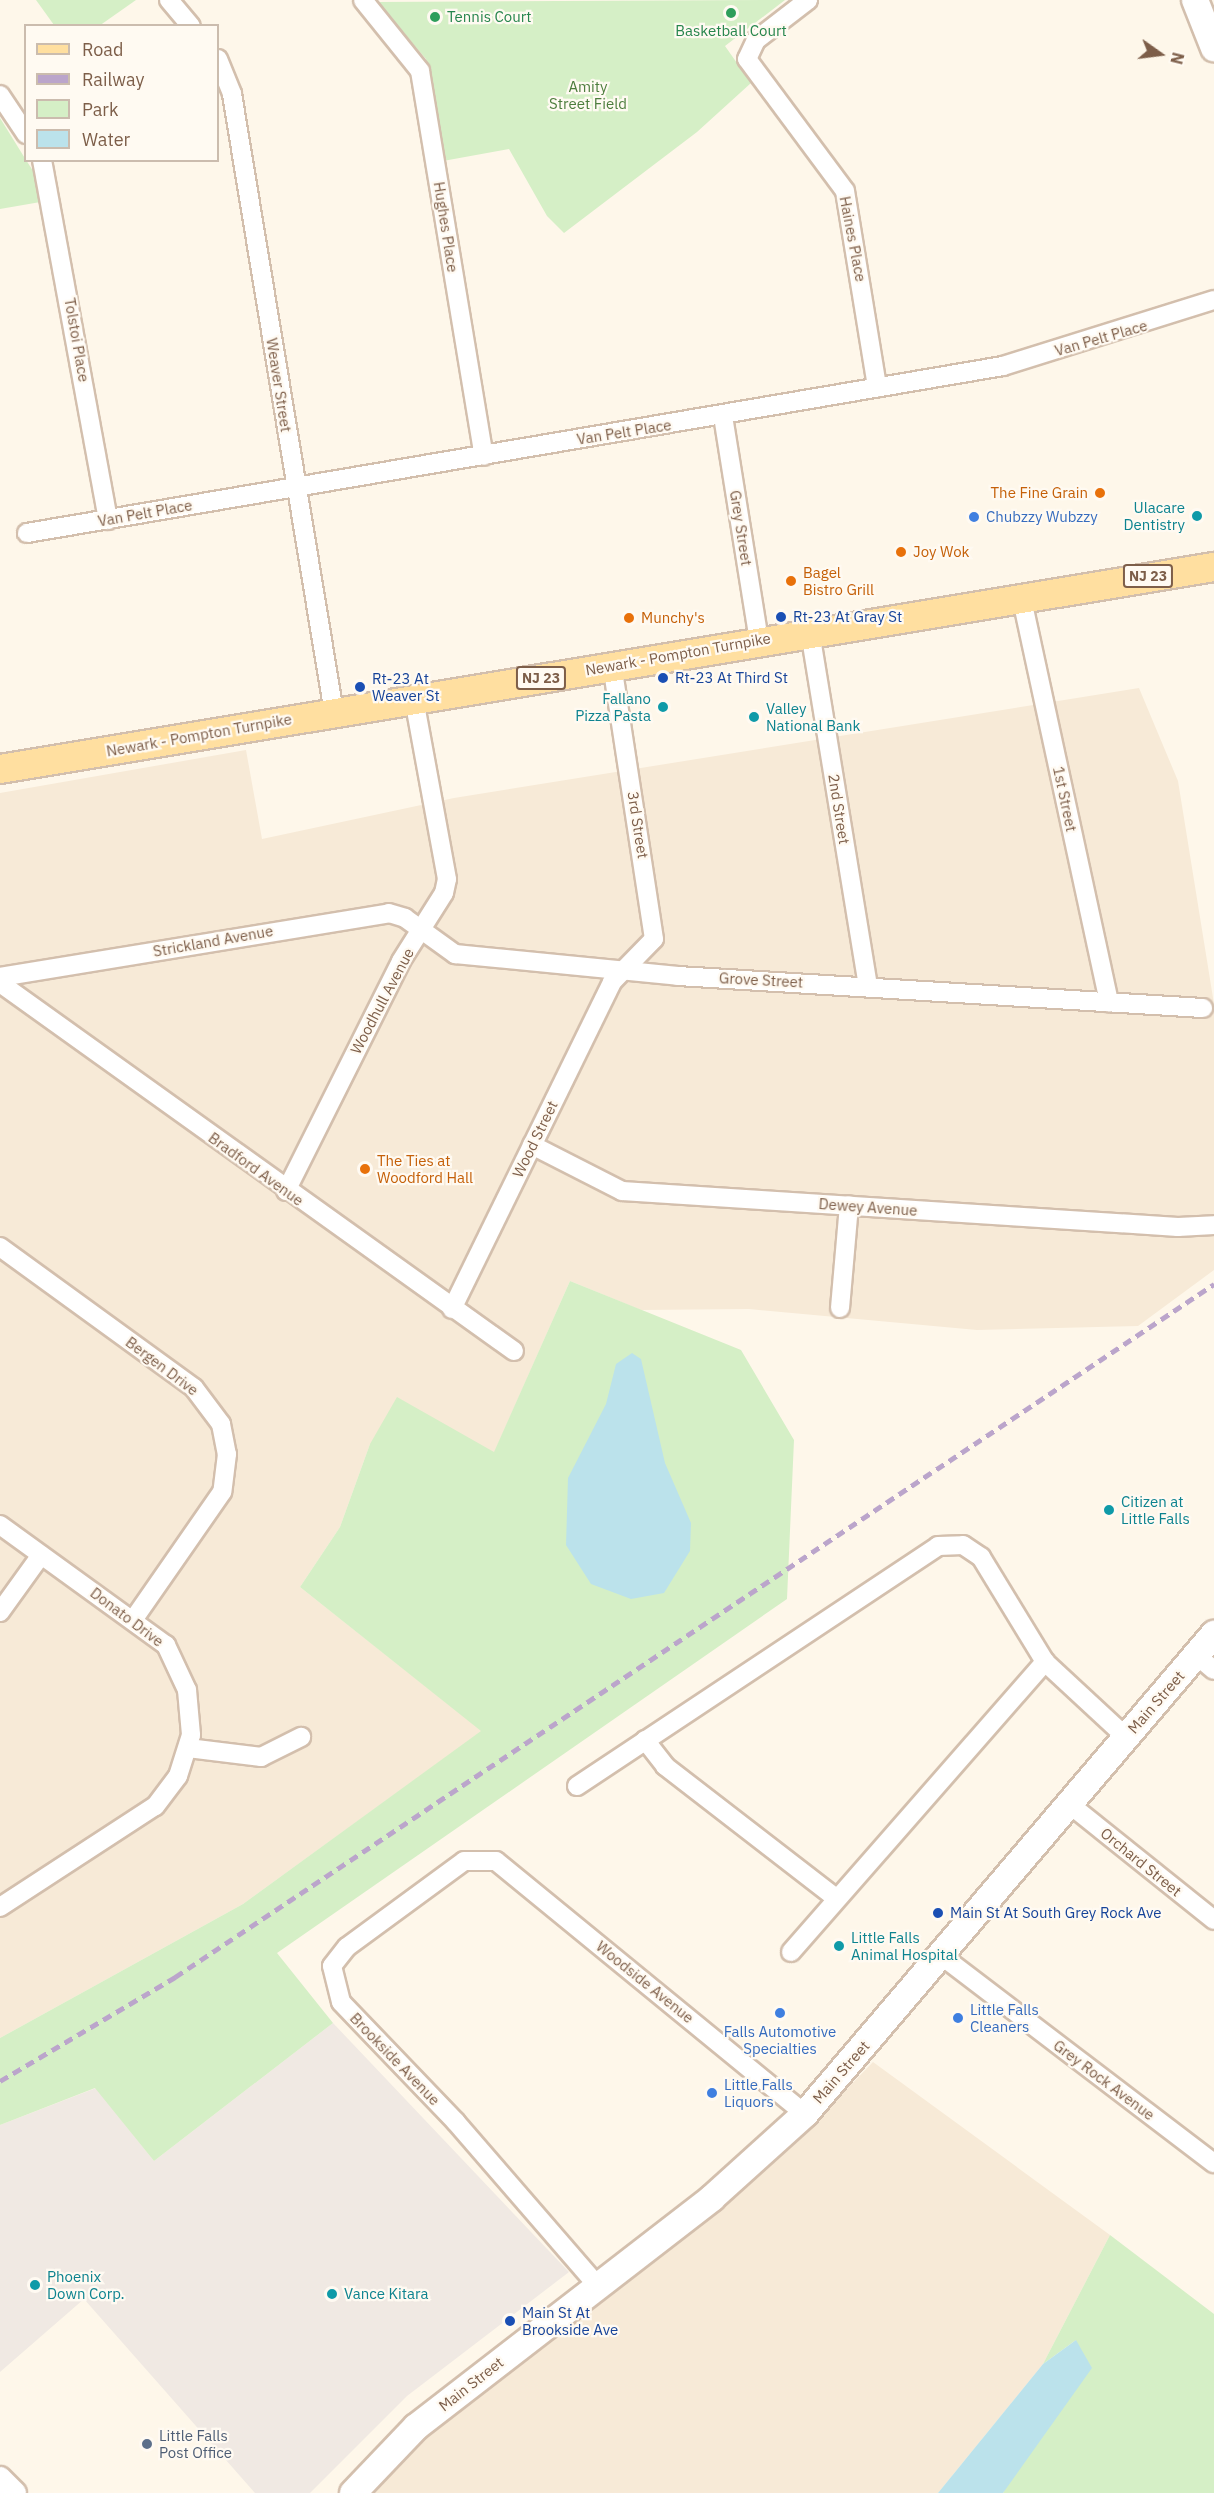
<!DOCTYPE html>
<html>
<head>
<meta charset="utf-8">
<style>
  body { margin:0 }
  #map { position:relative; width:1214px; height:2493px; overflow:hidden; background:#fef7ea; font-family:"IBM Plex Sans",sans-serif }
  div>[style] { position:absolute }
  .residential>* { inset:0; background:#f7ead7 }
  .industrial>* { inset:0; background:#f0e9e3 }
  .green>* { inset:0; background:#d5efc6 }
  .water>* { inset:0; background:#bbe2eb }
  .roads { filter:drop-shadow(2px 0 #d3bfad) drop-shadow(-2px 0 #d3bfad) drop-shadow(0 2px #d3bfad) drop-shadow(0 -2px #d3bfad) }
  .minor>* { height:18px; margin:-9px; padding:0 9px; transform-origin:9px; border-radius:9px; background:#fff }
  .tertiary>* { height:22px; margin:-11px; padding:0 11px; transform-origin:11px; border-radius:11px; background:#fff }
  .secondary>* { height:26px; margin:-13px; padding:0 13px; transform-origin:13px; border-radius:13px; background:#fff }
  .primary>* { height:28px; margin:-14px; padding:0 14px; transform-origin:14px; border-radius:14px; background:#ffdfa0 }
  .rail>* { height:4.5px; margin-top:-2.25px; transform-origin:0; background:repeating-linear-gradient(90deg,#bba5cb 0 9px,transparent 0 15px) }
  .dots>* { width:16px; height:16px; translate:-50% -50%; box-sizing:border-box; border:3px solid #fffaf2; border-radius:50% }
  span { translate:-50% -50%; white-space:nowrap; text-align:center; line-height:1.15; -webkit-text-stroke:4.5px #fffaf2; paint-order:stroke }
  .shield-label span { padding:2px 4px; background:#fffaf2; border:2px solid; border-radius:4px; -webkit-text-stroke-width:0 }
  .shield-label { font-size:14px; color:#7d5e49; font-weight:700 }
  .leisure-label { font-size:15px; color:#27864d }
  .left { translate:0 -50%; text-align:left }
  .park-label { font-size:15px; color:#4d7d3d }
  .street-label { font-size:15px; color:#7d5e49 }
  .food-label { font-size:15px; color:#c56008 }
  .right { translate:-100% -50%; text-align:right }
  .culture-label { font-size:15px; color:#0d838f }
  .shop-label { font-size:15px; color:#366cbe }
  .transit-label { font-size:15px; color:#164399 }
  .service-label { font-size:15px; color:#4e5e75 }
  .legend { position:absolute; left:24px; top:24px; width:195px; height:138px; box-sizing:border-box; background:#fffaf2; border:2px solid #cbbcae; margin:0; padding:8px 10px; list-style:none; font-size:18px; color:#7d5e49 }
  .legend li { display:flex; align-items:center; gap:12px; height:30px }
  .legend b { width:30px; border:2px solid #cbbcae }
  .north { position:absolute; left:1130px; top:24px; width:60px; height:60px; -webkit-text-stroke:4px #fffaf2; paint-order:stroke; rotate:104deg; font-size:16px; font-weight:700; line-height:24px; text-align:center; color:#7d5e49 }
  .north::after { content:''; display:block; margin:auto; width:21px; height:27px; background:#7d5e49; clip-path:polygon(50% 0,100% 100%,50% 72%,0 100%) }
</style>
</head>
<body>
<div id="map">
  <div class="residential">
    <div style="clip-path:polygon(1139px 688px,1178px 781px,1214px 1004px,1214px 1270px,1138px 1326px,977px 1330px,749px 1309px,641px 1310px,570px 1281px,494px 1453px,370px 1444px,340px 1527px,300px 1587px,482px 1731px,243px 1904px,0 2038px,0 793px,246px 750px,262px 839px,454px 798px)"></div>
    <div style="clip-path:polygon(873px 2062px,1110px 2235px,1043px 2364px,938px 2493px,354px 2493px,812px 2125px)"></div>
  </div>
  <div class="industrial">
    <div style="clip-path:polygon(333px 2023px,569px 2272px,407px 2396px,310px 2493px,255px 2493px,84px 2299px,0 2372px,0 2125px,96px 2088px,154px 2161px)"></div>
  </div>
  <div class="green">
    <div style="clip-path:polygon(36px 0,136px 0,99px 26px,54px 25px)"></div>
    <div style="clip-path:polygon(785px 0,725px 46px,751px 83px,697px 132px,564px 233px,547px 216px,509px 149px,443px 161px,426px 59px,377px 2px)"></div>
    <div style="clip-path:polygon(0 118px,26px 160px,52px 200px,0 209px)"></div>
    <div style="clip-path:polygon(570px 1281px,741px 1350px,794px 1440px,787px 1599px,277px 1953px,333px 2023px,154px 2161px,95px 2088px,0 2125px,0 2038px,243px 1904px,481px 1731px,300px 1587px,340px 1527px,370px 1444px,397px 1397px,494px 1452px)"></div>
    <div style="clip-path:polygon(1110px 2235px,1214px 2314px,1214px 2493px,1003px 2493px,1076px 2340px,1043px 2364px)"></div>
  </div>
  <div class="water">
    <div style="clip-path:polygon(632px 1353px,641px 1359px,665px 1463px,691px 1523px,690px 1551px,664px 1593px,631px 1599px,591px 1584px,566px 1545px,568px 1478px,606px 1404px,616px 1364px)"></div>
    <div style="clip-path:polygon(1076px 2340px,1092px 2368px,1003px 2493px,938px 2493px,1043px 2364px)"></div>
  </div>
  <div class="roads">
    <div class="minor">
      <div style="left:169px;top:0;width:34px;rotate:50deg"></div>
      <div style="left:363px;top:0;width:91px;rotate:51.2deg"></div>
      <div style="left:420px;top:71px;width:390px;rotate:80.6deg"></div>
      <div style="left:808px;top:0;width:66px;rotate:142.4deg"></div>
      <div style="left:756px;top:40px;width:21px;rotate:115deg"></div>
      <div style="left:747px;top:59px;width:164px;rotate:53.4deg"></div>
      <div style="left:845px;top:191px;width:199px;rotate:80.7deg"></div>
      <div style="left:218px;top:59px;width:38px;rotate:68deg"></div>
      <div style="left:232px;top:94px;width:627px;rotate:80.64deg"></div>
      <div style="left:0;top:95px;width:47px;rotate:56.3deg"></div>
      <div style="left:42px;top:160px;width:366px;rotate:79.6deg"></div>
      <div style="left:723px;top:416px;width:227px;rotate:80.9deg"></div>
      <div style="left:27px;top:533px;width:990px;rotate:-9.71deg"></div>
      <div style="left:1003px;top:366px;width:221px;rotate:-17.4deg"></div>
      <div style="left:1021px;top:595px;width:417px;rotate:77.8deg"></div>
      <div style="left:810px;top:632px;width:360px;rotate:80.7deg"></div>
      <div style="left:0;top:977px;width:394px;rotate:-9.3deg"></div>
      <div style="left:389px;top:913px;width:17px;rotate:17deg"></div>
      <div style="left:405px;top:918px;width:62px;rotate:35.8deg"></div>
      <div style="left:455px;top:954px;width:224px;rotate:5.6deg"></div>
      <div style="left:678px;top:976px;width:526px;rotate:3.49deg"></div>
      <div style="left:0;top:983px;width:632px;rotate:35.6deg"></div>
      <div style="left:532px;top:1145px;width:101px;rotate:27.1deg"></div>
      <div style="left:622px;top:1191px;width:557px;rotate:3.7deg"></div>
      <div style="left:1178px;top:1227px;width:36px;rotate:-3deg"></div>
      <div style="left:286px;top:1191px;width:257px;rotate:-63.4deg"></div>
      <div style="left:401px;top:961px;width:80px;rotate:-57.7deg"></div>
      <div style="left:444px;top:893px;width:14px;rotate:-78deg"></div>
      <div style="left:447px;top:879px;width:182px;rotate:-100.4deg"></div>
      <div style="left:0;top:1247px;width:240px;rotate:36deg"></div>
      <div style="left:194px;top:1388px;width:45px;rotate:53.1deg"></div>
      <div style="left:221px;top:1424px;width:31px;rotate:79deg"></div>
      <div style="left:227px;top:1454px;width:38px;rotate:97deg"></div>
      <div style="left:222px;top:1492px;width:156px;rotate:124.8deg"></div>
      <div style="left:840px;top:1308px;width:103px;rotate:-85deg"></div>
      <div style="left:452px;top:1309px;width:364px;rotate:-63.9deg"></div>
      <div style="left:612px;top:982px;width:60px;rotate:-45.7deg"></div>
      <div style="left:654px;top:939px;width:277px;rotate:-98.7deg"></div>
      <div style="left:0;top:1525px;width:205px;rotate:35.9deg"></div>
      <div style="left:166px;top:1645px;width:50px;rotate:65deg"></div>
      <div style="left:187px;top:1690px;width:45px;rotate:84.9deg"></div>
      <div style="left:191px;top:1735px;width:43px;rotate:107.6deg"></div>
      <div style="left:178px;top:1776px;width:38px;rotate:127deg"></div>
      <div style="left:155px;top:1806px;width:185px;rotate:146.9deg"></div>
      <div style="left:0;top:1612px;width:70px;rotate:-54.3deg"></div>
      <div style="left:1196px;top:1655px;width:23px;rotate:40deg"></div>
      <div style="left:645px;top:1740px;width:33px;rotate:52deg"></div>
      <div style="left:665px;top:1766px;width:217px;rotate:37.7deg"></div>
      <div style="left:188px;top:1748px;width:74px;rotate:7deg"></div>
      <div style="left:261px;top:1757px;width:45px;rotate:-26.6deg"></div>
      <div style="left:577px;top:1786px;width:433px;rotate:-33.6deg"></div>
      <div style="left:938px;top:1546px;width:25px;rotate:-2deg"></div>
      <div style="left:963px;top:1545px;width:22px;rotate:34deg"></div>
      <div style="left:981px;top:1557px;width:123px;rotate:58.6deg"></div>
      <div style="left:1045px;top:1662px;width:110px;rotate:42.8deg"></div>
      <div style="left:1068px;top:1803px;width:187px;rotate:38.7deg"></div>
      <div style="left:791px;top:1952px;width:386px;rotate:-48.8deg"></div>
      <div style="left:938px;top:1953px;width:347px;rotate:37.3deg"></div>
      <div style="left:597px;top:2285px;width:216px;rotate:-130.9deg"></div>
      <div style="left:456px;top:2122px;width:166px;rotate:-133.8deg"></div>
      <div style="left:341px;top:2002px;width:37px;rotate:-104deg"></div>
      <div style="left:332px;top:1966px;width:24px;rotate:-52deg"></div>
      <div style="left:347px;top:1947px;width:145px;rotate:-36.3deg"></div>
      <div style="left:464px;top:1861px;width:32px"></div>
      <div style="left:496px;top:1861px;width:399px;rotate:39.3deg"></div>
    </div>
    <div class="tertiary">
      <div style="left:0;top:2478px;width:21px;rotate:45deg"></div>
    </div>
    <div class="secondary">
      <div style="left:1195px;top:0;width:52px;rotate:68.4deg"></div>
      <div style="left:353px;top:2493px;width:91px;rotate:-46.3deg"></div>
      <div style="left:416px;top:2427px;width:374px;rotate:-37.7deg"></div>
      <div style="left:712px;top:2198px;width:125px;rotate:-42.1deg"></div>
      <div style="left:805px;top:2114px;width:631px;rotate:-49.57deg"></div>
    </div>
    <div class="primary">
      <div style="left:0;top:769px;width:1231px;rotate:-9.45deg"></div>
    </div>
  </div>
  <div class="rail">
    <div style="left:0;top:2081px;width:204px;rotate:-30.7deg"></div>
    <div style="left:175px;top:1977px;width:1249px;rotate:-33.7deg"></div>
  </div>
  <div class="dots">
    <div style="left:731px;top:13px;background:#2e9e5b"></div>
    <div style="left:435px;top:17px;background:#2e9e5b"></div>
    <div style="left:1100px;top:493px;background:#e8710a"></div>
    <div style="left:1197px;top:516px;background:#0f9aa8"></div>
    <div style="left:974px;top:517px;background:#3f7fe0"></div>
    <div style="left:901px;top:552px;background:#e8710a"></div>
    <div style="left:791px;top:581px;background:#e8710a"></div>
    <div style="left:781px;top:617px;background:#1a4fb4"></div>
    <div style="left:629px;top:618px;background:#e8710a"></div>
    <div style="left:663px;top:678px;background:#1a4fb4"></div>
    <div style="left:360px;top:687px;background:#1a4fb4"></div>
    <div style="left:663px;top:707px;background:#0f9aa8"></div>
    <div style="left:754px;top:717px;background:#0f9aa8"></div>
    <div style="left:365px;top:1169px;background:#e8710a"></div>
    <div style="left:1109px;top:1510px;background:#0f9aa8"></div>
    <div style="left:938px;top:1913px;background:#1a4fb4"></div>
    <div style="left:839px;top:1946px;background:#0f9aa8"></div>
    <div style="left:780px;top:2013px;background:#3f7fe0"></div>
    <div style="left:958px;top:2018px;background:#3f7fe0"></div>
    <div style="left:712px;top:2093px;background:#3f7fe0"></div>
    <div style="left:35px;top:2285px;background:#0f9aa8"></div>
    <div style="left:332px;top:2294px;background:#0f9aa8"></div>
    <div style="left:510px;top:2321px;background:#1a4fb4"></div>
    <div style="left:147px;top:2444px;background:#5c6f8a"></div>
  </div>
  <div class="shield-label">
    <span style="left:1148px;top:576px">NJ 23</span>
    <span style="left:541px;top:678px">NJ 23</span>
  </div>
  <div class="leisure-label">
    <span class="left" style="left:447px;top:17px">Tennis Court</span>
    <span style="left:731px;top:31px">Basketball Court</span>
  </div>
  <div class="park-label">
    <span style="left:588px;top:95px">Amity<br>Street Field</span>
  </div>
  <div class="street-label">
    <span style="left:446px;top:227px;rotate:81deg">Hughes Place</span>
    <span style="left:853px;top:239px;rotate:79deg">Haines Place</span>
    <span style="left:1101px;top:338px;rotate:-16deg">Van Pelt Place</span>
    <span style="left:77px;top:340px;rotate:80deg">Tolstoi Place</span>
    <span style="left:279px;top:385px;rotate:81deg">Weaver Street</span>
    <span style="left:624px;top:432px;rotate:-9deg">Van Pelt Place</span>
    <span style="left:145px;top:513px;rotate:-10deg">Van Pelt Place</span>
    <span style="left:741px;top:528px;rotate:81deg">Grey Street</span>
    <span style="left:678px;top:654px;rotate:-10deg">Newark - Pompton Turnpike</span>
    <span style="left:199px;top:735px;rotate:-10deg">Newark - Pompton Turnpike</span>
    <span style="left:1065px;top:799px;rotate:78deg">1st Street</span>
    <span style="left:839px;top:809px;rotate:81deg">2nd Street</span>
    <span style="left:638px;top:825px;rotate:81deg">3rd Street</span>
    <span style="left:213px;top:941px;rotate:-10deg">Strickland Avenue</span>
    <span style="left:761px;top:980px;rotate:3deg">Grove Street</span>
    <span style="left:382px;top:1001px;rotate:-62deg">Woodhull Avenue</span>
    <span style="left:535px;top:1139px;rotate:-64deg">Wood Street</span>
    <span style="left:256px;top:1169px;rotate:36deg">Bradford Avenue</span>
    <span style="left:868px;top:1207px;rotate:4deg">Dewey Avenue</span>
    <span style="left:162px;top:1366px;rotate:37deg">Bergen Drive</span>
    <span style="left:127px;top:1617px;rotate:37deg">Donato Drive</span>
    <span style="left:1156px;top:1702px;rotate:-49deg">Main Street</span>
    <span style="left:1141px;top:1862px;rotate:39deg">Orchard Street</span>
    <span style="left:645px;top:1982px;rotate:39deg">Woodside Avenue</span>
    <span style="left:395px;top:2059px;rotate:46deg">Brookside Avenue</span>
    <span style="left:841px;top:2072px;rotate:-49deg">Main Street</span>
    <span style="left:1104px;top:2080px;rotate:37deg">Grey Rock Avenue</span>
    <span style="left:471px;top:2384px;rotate:-38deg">Main Street</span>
  </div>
  <div class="food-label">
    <span class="right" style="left:1088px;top:493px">The Fine Grain</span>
    <span class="left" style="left:913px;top:552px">Joy Wok</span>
    <span class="left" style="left:803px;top:581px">Bagel<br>Bistro Grill</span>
    <span class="left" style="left:641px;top:618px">Munchy's</span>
    <span class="left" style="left:377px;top:1169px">The Ties at<br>Woodford Hall</span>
  </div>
  <div class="culture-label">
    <span class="right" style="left:1185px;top:516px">Ulacare<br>Dentistry</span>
    <span class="right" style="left:651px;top:707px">Fallano<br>Pizza Pasta</span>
    <span class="left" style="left:766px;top:717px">Valley<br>National Bank</span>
    <span class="left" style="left:1121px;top:1510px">Citizen at<br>Little Falls</span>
    <span class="left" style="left:851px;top:1946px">Little Falls<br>Animal Hospital</span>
    <span class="left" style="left:47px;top:2285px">Phoenix<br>Down Corp.</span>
    <span class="left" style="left:344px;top:2294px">Vance Kitara</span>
  </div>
  <div class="shop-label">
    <span class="left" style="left:986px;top:517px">Chubzzy Wubzzy</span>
    <span class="left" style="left:970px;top:2018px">Little Falls<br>Cleaners</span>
    <span style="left:780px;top:2040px">Falls Automotive<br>Specialties</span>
    <span class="left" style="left:724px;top:2093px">Little Falls<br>Liquors</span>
  </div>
  <div class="transit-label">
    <span class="left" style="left:793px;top:617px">Rt-23 At Gray St</span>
    <span class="left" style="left:372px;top:687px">Rt-23 At<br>Weaver St</span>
    <span class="left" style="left:675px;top:678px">Rt-23 At Third St</span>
    <span class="left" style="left:950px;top:1913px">Main St At South Grey Rock Ave</span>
    <span class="left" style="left:522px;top:2321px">Main St At<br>Brookside Ave</span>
  </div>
  <div class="service-label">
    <span class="left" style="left:159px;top:2444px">Little Falls<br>Post Office</span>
  </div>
  <ul class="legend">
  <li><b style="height:8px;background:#ffdfa0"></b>Road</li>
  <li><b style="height:8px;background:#bba5cb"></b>Railway</li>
  <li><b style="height:16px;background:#d5efc6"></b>Park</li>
  <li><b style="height:16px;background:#bbe2eb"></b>Water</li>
  </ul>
  <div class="north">N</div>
</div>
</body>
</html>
